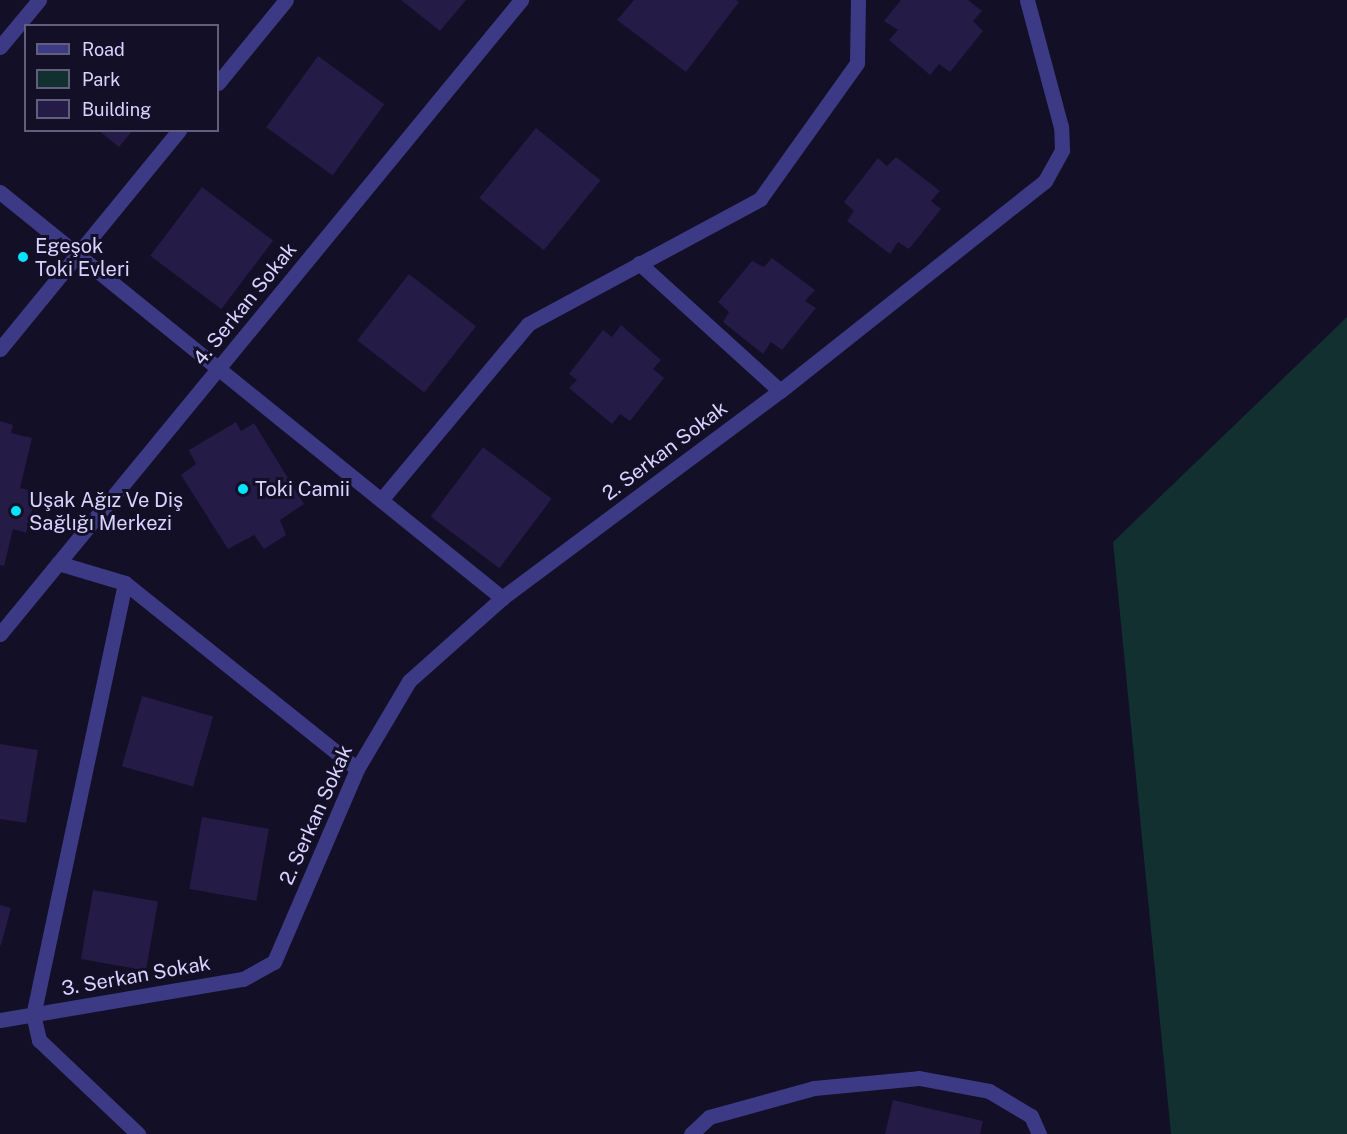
<!DOCTYPE html>
<html>
<head>
<meta charset="utf-8">
<style>
  body { margin:0 }
  #map { position:relative; width:1347px; height:1134px; overflow:hidden; background:#130f26; font-family:"Public Sans",sans-serif }
  div>[style] { position:absolute }
  .green>* { inset:0; background:#12302f }
  .building>* { inset:0; background:#241b47; transform-origin:0 0 }
  .street>* { height:15px; margin:-7.5px; padding:0 7.5px; transform-origin:7.5px; border-radius:7.5px; background:#3d3a85 }
  .dots>* { width:16px; height:16px; translate:-50% -50%; box-sizing:border-box; border:3px solid #130f26; border-radius:50% }
  span { translate:-50% -50%; white-space:nowrap; text-align:center; line-height:1.15; -webkit-text-stroke:6px #130f26; paint-order:stroke }
  .poi-label { font-size:20px; color:#d9d4ff }
  .left { translate:0 -50%; text-align:left }
  .street-label { font-size:20px; color:#d9d4ff }
  .legend { position:absolute; left:24px; top:24px; width:195px; height:108px; box-sizing:border-box; background:#130f26; border:2px solid #625e7d; margin:0; padding:8px 10px; list-style:none; font-size:18px; color:#d9d4ff }
  .legend li { display:flex; align-items:center; gap:12px; height:30px }
  .legend b { width:30px; border:2px solid #625e7d }
</style>
</head>
<body>
<div id="map">
  <div class="green">
    <div style="clip-path:polygon(1347px 317px,1347px 1134px,1171px 1134px,1113px 542px)"></div>
  </div>
  <div class="building">
    <div style="clip-path:polygon(401px 0,466px 0,440px 31px)"></div>
    <div style="clip-path:polygon(634px 0,736px 0,739px 2px,686px 72px,617px 20px)"></div>
    <div style="clip-path:polygon(901px 0,968px 0,982px 11px,973px 21px,983px 31px,950px 72px,939px 64px,930px 75px,889px 40px,898px 30px,884px 21px)"></div>
    <div style="left:318px;top:56px;width:82px;height:88px;rotate:36deg"></div>
    <div style="left:536px;top:128px;width:83px;height:90px;rotate:39deg"></div>
    <div style="clip-path:polygon(98px 130px,133px 130px,119px 147px)"></div>
    <div style="clip-path:polygon(896px 157px,940px 191px,931px 201px,941px 209px,909px 249px,898px 242px,890px 254px,847px 221px,854px 211px,844px 202px,878px 158px,887px 166px)"></div>
    <div style="left:202px;top:187px;width:89px;height:86px;rotate:37deg"></div>
    <div style="clip-path:polygon(772px 258px,815px 290px,805px 301px,816px 308px,782px 350px,771px 342px,763px 354px,723px 322px,729px 312px,718px 302px,752px 261px,764px 267px)"></div>
    <div style="left:409px;top:274px;width:85px;height:84px;rotate:38deg"></div>
    <div style="clip-path:polygon(621px 325px,661px 360px,653px 369px,664px 378px,630px 421px,620px 414px,612px 424px,569px 388px,577px 380px,569px 374px,603px 330px,612px 337px)"></div>
    <div style="clip-path:polygon(0 421px,13px 425px,11px 433px,32px 438px,20px 488px,37px 492px,26px 533px,13px 529px,4px 566px,0 565px)"></div>
    <div style="clip-path:polygon(236px 422px,241px 431px,254px 423px,304px 504px,280px 520px,286px 535px,264px 549px,254px 535px,228px 549px,181px 475px,196px 464px,189px 450px)"></div>
    <div style="left:483px;top:447px;width:86px;height:87px;rotate:37deg"></div>
    <div style="left:142px;top:696px;width:74px;height:73px;rotate:16deg"></div>
    <div style="clip-path:polygon(0 744px,38px 750px,26px 823px,0 819px)"></div>
    <div style="left:202px;top:817px;width:68px;height:73px;rotate:10deg"></div>
    <div style="left:93px;top:890px;width:66px;height:70px;rotate:10deg"></div>
    <div style="clip-path:polygon(0 905px,11px 908px,1px 945px,0 945px)"></div>
    <div style="clip-path:polygon(893px 1100px,983px 1121px,980px 1134px,885px 1134px)"></div>
  </div>
  <div class="street">
    <div style="left:0;top:47px;width:61px;rotate:-50.3deg"></div>
    <div style="left:218px;top:83px;width:107px;rotate:-50.7deg"></div>
    <div style="left:0;top:192px;width:646px;rotate:38.96deg"></div>
    <div style="left:639px;top:263px;width:190px;rotate:42.2deg"></div>
    <div style="left:0;top:349px;width:283px;rotate:-50.7deg"></div>
    <div style="left:381px;top:500px;width:229px;rotate:-50.1deg"></div>
    <div style="left:528px;top:324px;width:264px;rotate:-28.3deg"></div>
    <div style="left:760px;top:199px;width:167px;rotate:-54.5deg"></div>
    <div style="left:857px;top:63px;width:63px;rotate:-89.1deg"></div>
    <div style="left:58px;top:563px;width:70px;rotate:16.6deg"></div>
    <div style="left:125px;top:583px;width:297px;rotate:38.7deg"></div>
    <div style="left:125px;top:583px;width:441px;rotate:102deg"></div>
    <div style="left:33px;top:1014px;width:27px;rotate:77deg"></div>
    <div style="left:39px;top:1040px;width:137px;rotate:43.5deg"></div>
    <div style="left:0;top:634px;width:821px;rotate:-50.59deg"></div>
    <div style="left:0;top:1020px;width:246px;rotate:-9.6deg"></div>
    <div style="left:243px;top:979px;width:35px;rotate:-29deg"></div>
    <div style="left:274px;top:962px;width:210px;rotate:-66.7deg"></div>
    <div style="left:357px;top:769px;width:102px;rotate:-59.4deg"></div>
    <div style="left:409px;top:681px;width:125px;rotate:-41.7deg"></div>
    <div style="left:502px;top:598px;width:347px;rotate:-36.7deg"></div>
    <div style="left:780px;top:391px;width:338px;rotate:-38.4deg"></div>
    <div style="left:1045px;top:181px;width:35px;rotate:-61deg"></div>
    <div style="left:1062px;top:150px;width:23px;rotate:-92deg"></div>
    <div style="left:1061px;top:127px;width:131px;rotate:-105deg"></div>
    <div style="left:691px;top:1134px;width:25px;rotate:-43deg"></div>
    <div style="left:709px;top:1117px;width:109px;rotate:-15.4deg"></div>
    <div style="left:814px;top:1088px;width:105px;rotate:-5.4deg"></div>
    <div style="left:919px;top:1078px;width:71px;rotate:10.5deg"></div>
    <div style="left:989px;top:1091px;width:49px;rotate:30.8deg"></div>
    <div style="left:1031px;top:1116px;width:20px;rotate:66deg"></div>
  </div>
  <div class="dots">
    <div style="left:23px;top:257px;background:#00e5ff"></div>
    <div style="left:243px;top:489px;background:#00e5ff"></div>
    <div style="left:16px;top:511px;background:#00e5ff"></div>
  </div>
  <div class="poi-label">
    <span class="left" style="left:35px;top:258px">Egeşok<br>Toki Evleri</span>
    <span class="left" style="left:255px;top:489px">Toki Camii</span>
    <span class="left" style="left:29px;top:512px">Uşak Ağız Ve Diş<br>Sağlığı Merkezi</span>
  </div>
  <div class="street-label">
    <span style="left:245px;top:304px;rotate:-51deg">4. Serkan Sokak</span>
    <span style="left:665px;top:451px;rotate:-37deg">2. Serkan Sokak</span>
    <span style="left:316px;top:815px;rotate:-66deg">2. Serkan Sokak</span>
    <span style="left:136px;top:976px;rotate:-10deg">3. Serkan Sokak</span>
  </div>
  <ul class="legend">
  <li><b style="height:8px;background:#3d3a85"></b>Road</li>
  <li><b style="height:16px;background:#12302f"></b>Park</li>
  <li><b style="height:16px;background:#241b47"></b>Building</li>
  </ul>
</div>
</body>
</html>
